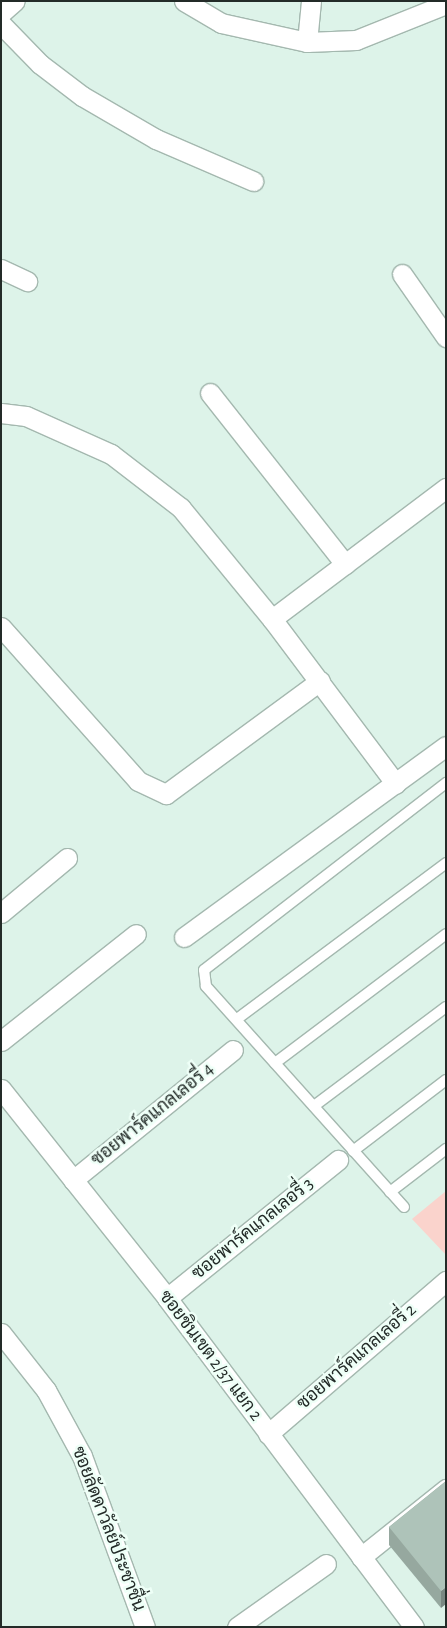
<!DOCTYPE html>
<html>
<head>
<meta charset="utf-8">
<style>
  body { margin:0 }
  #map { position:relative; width:447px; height:1628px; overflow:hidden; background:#ddf3e9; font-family:"Alegreya Sans",Sarabun,sans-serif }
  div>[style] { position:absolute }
  .green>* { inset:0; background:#fad3cc }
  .roads { filter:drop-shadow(1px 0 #a4b8af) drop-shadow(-1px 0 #a4b8af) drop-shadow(0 1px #a4b8af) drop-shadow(0 -1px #a4b8af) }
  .service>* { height:10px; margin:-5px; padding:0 5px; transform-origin:5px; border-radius:5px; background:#fff }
  .minor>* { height:19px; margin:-9.5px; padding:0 9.5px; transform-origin:9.5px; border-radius:9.5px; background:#fff }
  .wall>* { inset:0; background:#96a89f }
  .shaded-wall>* { inset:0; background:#7a8882 }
  .building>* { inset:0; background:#aec3b9 }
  span { translate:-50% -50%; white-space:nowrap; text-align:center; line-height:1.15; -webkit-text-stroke:5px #eefff7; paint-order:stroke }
  .street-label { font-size:18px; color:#232b28 }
  .frame { position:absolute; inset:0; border:2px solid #232b28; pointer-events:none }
</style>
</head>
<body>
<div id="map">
  <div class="green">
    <div style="clip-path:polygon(446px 1191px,446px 1255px,412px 1219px)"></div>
  </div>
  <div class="roads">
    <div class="service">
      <div style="left:237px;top:1019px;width:261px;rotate:-36.7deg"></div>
      <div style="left:275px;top:1063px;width:214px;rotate:-37deg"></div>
      <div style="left:314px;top:1106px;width:165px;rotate:-36.9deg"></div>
      <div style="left:353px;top:1151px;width:117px;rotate:-37.4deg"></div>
      <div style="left:390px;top:1192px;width:71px;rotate:-37.5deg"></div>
      <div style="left:404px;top:1207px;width:297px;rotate:-131.9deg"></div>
      <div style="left:206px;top:986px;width:16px;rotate:-97deg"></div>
      <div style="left:204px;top:970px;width:306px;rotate:-37.7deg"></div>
    </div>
    <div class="minor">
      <div style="left:184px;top:1px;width:43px;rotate:30.7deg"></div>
      <div style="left:221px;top:23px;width:88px;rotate:12.5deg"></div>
      <div style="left:307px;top:42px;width:49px;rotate:-2.3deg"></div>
      <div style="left:356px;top:40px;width:97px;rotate:-21.8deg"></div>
      <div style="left:1px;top:13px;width:18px;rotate:-41deg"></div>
      <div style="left:1px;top:24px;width:56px;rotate:45.7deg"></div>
      <div style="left:40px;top:64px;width:53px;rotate:37.3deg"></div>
      <div style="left:82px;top:96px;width:86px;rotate:30.2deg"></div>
      <div style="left:156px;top:139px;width:106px;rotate:23.4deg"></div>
      <div style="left:307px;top:42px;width:41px;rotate:-84.4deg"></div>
      <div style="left:1px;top:269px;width:29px;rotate:25deg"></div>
      <div style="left:402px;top:274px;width:77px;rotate:55.1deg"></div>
      <div style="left:210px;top:393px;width:218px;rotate:51.7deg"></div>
      <div style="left:1px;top:413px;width:25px;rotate:7deg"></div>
      <div style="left:26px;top:416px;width:93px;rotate:24.1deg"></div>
      <div style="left:111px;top:454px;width:88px;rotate:37.6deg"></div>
      <div style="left:181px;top:508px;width:144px;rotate:50.7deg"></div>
      <div style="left:272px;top:619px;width:206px;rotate:53.1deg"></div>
      <div style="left:272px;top:619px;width:218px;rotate:-37deg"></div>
      <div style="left:1px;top:627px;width:206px;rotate:48.3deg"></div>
      <div style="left:138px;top:781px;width:31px;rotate:25deg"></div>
      <div style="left:166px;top:794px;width:191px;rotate:-36.3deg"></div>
      <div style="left:1px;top:913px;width:86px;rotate:-39.8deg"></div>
      <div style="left:184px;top:937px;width:324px;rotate:-36.1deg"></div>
      <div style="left:1px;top:1041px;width:172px;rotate:-38.4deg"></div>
      <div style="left:1px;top:1089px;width:267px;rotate:51.5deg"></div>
      <div style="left:167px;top:1298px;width:411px;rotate:53.1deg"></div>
      <div style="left:73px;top:1180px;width:206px;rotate:-39.1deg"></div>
      <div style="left:167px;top:1298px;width:220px;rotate:-38.9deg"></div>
      <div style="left:1px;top:1333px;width:73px;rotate:51.7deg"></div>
      <div style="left:46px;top:1390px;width:75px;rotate:61.4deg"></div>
      <div style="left:82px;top:1456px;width:182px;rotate:69.8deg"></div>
      <div style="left:268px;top:1434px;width:235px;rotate:-40.7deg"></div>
      <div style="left:361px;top:1557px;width:109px;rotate:-38.7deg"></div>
      <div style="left:237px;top:1627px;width:109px;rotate:-35.3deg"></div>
    </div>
  </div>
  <div class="wall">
    <div style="clip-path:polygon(446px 1481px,441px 1608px,389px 1545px,389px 1527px)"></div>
  </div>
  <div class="shaded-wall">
    <div style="clip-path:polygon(446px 1587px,446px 1604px,441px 1608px,441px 1591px)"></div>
  </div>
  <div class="building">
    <div style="clip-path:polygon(446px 1481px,446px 1587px,441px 1591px,389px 1527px)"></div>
  </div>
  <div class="street-label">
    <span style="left:153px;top:1115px;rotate:-39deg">ซอยพาร์คแกลเลอรี่ 4</span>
    <span style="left:253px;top:1229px;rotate:-39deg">ซอยพาร์คแกลเลอรี่ 3</span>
    <span style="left:210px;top:1356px;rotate:53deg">ซอยชินเขต 2/37 แยก 2</span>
    <span style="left:357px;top:1357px;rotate:-41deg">ซอยพาร์คแกลเลอรี่ 2</span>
    <span style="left:108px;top:1529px;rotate:69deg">ซอยลัดดาวัลย์ประชาชื่น</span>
  </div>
  <div class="frame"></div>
</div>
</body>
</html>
